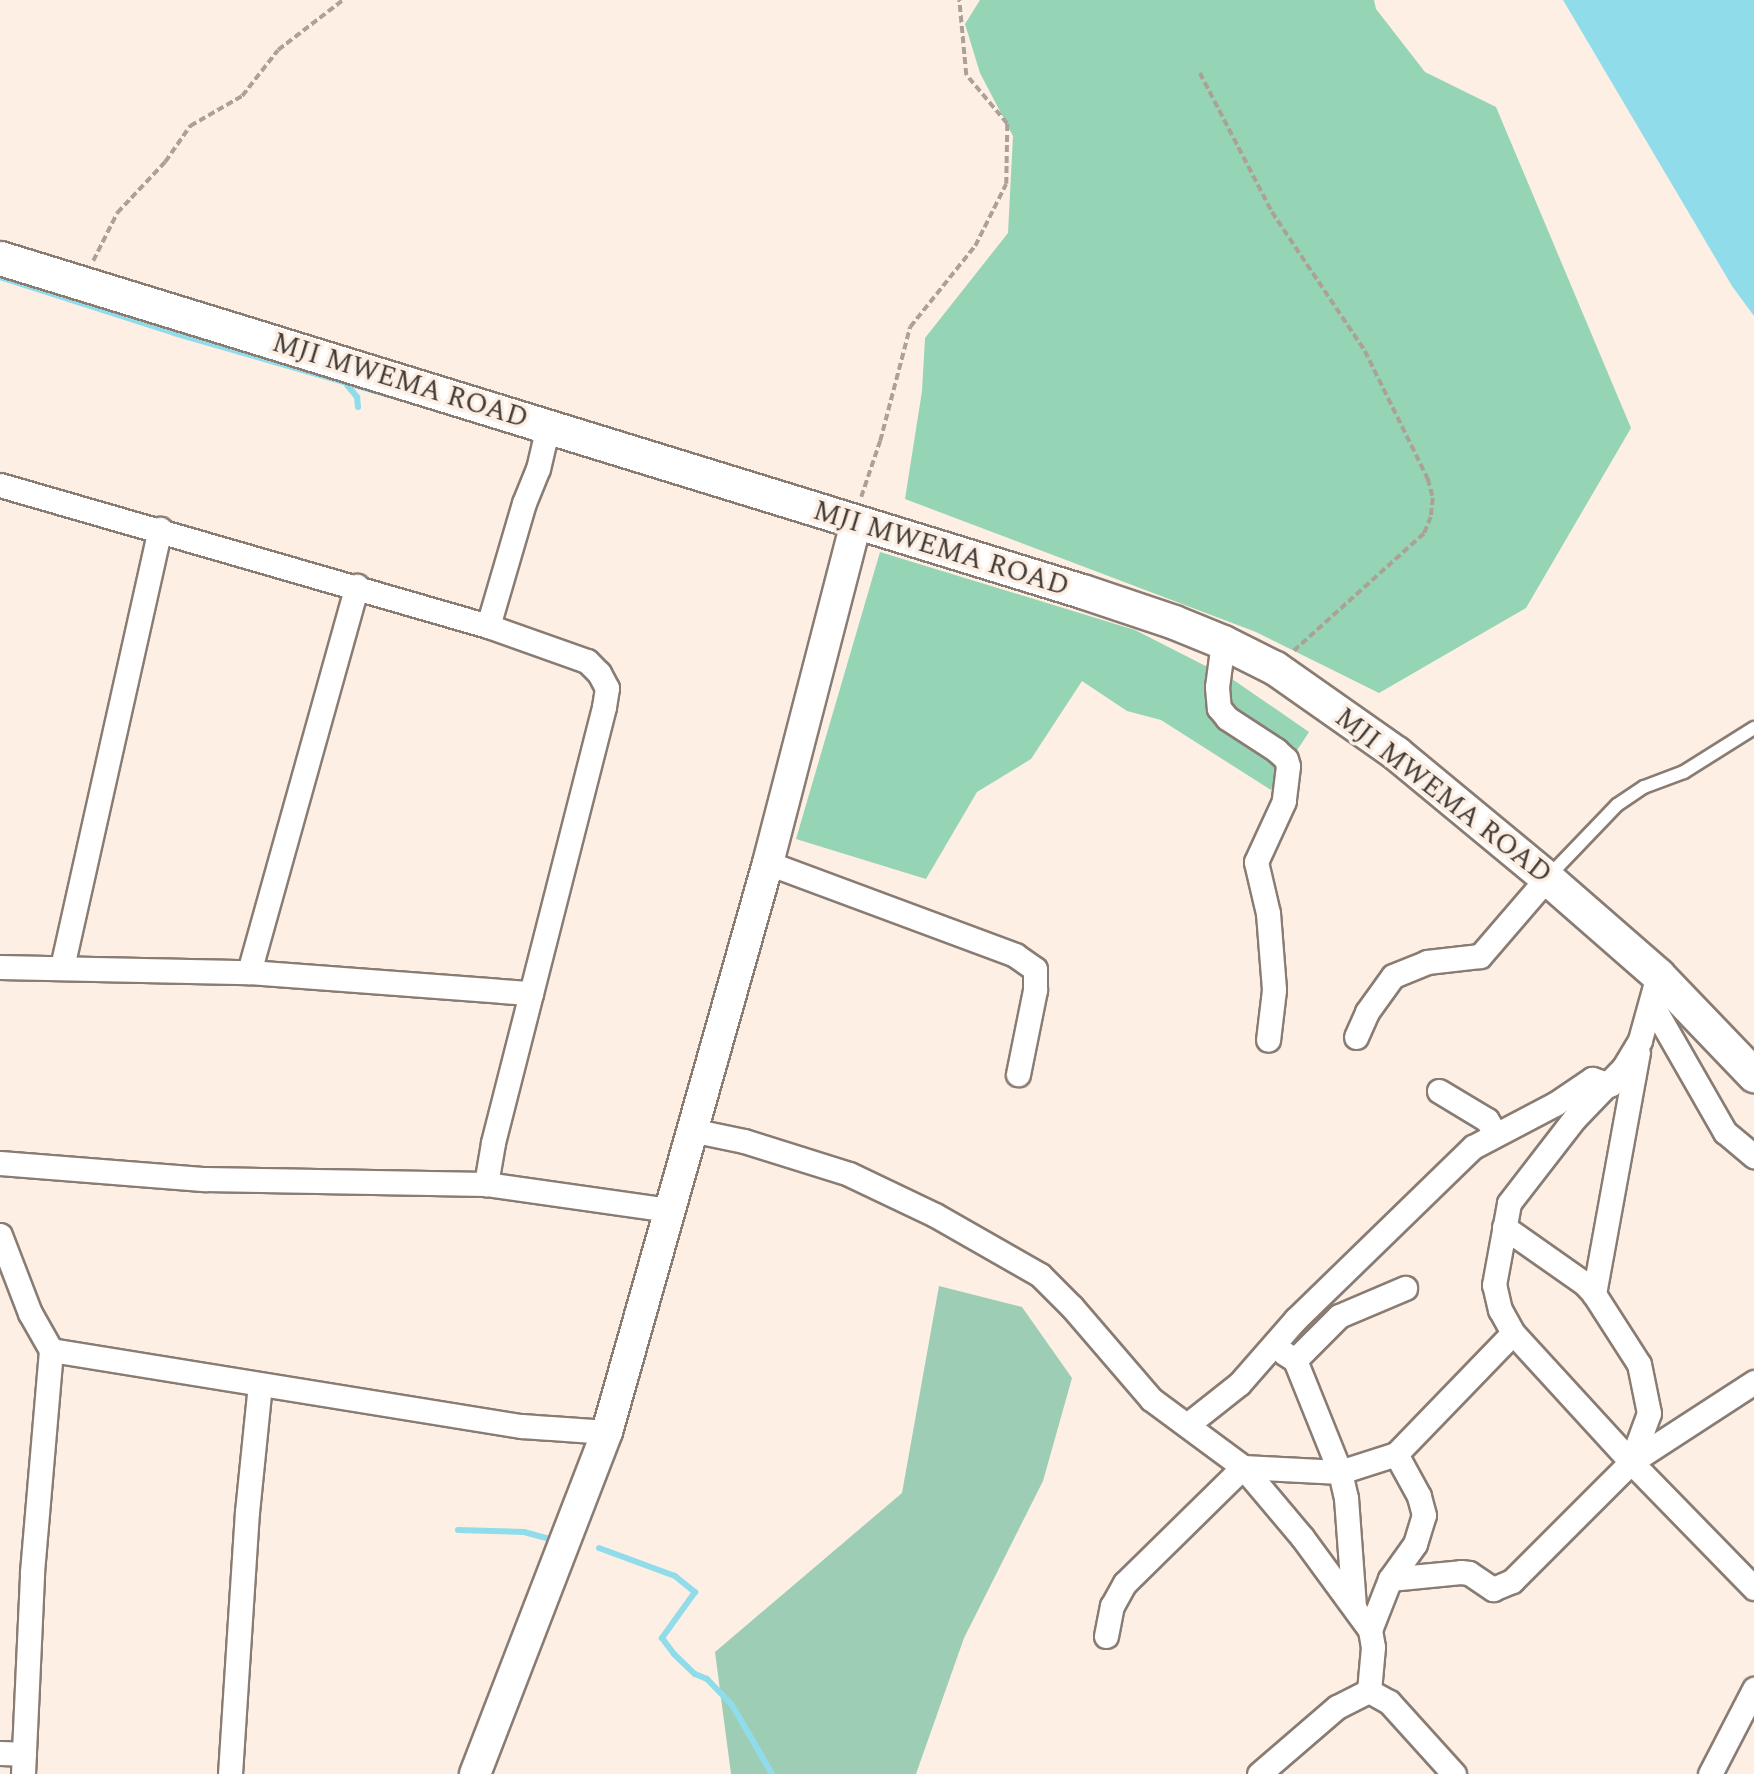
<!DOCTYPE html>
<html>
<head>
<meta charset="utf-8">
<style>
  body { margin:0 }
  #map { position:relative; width:1754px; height:1774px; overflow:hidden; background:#fdefe4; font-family:Spectral,serif }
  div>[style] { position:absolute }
  .green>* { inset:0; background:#9ecdb6 }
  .forest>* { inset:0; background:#95d4b5 }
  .water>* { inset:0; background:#90dceb }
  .stream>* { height:6px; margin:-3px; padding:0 3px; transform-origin:3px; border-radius:3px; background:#90dceb }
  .path>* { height:3.5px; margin-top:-1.75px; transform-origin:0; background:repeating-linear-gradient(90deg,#aba199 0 7px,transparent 0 10.5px) }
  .roads { filter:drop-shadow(2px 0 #897c73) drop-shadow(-2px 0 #897c73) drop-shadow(0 2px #897c73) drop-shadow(0 -2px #897c73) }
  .service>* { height:12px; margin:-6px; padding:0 6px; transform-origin:6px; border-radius:6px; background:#fff }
  .minor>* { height:23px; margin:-11.5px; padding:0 11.5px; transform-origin:11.5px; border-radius:11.5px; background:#fff }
  .tertiary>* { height:30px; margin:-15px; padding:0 15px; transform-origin:15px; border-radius:15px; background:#fff }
  .secondary>* { height:33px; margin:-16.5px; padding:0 16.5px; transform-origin:16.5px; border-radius:16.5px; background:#fff }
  span { translate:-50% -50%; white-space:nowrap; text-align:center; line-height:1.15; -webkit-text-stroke:7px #fdefe4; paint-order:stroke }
  .street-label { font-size:28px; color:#413c38 }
</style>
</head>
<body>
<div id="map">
  <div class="green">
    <div style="clip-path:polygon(939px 1286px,1022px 1307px,1072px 1378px,1043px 1481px,964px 1638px,916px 1774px,731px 1774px,715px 1652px,902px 1493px)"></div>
  </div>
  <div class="forest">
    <div style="clip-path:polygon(980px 0,1374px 0,1376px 9px,1425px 72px,1496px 107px,1631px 428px,1526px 608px,1379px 693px,1256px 632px,905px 499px,922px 391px,925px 338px,1008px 233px,1013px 136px,980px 73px,965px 24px)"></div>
    <div style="clip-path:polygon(880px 552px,1135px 630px,1235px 681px,1309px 732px,1271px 790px,1161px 720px,1127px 711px,1082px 681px,1031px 759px,977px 792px,926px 879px,796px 839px)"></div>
  </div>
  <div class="water">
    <div style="clip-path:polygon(1563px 0,1754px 0,1754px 316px,1732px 286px)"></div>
  </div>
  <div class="stream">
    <div style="left:0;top:277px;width:183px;rotate:17.8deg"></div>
    <div style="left:174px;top:333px;width:234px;rotate:16.1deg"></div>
    <div style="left:347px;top:385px;width:16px;rotate:50deg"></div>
    <div style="left:357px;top:397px;width:10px;rotate:84deg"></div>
    <div style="left:458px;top:1530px;width:66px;rotate:1.7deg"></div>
    <div style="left:524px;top:1532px;width:34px;rotate:15deg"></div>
    <div style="left:599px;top:1548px;width:81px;rotate:20.2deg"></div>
    <div style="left:675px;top:1576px;width:26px;rotate:39deg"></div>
    <div style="left:695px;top:1592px;width:57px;rotate:125.7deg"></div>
    <div style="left:662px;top:1638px;width:20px;rotate:53deg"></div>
    <div style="left:674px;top:1654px;width:29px;rotate:44deg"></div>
    <div style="left:695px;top:1674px;width:13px;rotate:23deg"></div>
    <div style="left:707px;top:1679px;width:36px;rotate:46deg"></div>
    <div style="left:732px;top:1705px;width:80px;rotate:59.9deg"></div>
  </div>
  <div class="path">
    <div style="left:1200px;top:73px;width:157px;rotate:62.6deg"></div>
    <div style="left:1272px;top:212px;width:167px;rotate:56.2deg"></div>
    <div style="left:1365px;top:351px;width:143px;rotate:63.8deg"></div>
    <div style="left:1428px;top:479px;width:20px;rotate:75deg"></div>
    <div style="left:1433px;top:498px;width:19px;rotate:96deg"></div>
    <div style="left:1431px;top:517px;width:18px;rotate:112deg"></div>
    <div style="left:1424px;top:534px;width:175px;rotate:138deg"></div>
    <div style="left:93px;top:261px;width:54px;rotate:-63.4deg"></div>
    <div style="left:117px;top:213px;width:70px;rotate:-46.7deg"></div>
    <div style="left:165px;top:162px;width:44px;rotate:-55.2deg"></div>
    <div style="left:190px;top:126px;width:60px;rotate:-30deg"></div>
    <div style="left:242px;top:96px;width:58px;rotate:-52deg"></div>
    <div style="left:278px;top:50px;width:82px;rotate:-37.6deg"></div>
    <div style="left:861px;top:497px;width:59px;rotate:-71.3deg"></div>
    <div style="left:880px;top:441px;width:118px;rotate:-75.3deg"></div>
    <div style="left:910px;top:327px;width:104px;rotate:-51.3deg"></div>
    <div style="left:975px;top:246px;width:69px;rotate:-63.4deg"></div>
    <div style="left:1006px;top:184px;width:60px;rotate:-89deg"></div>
    <div style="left:1007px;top:124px;width:64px;rotate:-129.9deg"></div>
    <div style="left:966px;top:75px;width:75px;rotate:-95.3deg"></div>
  </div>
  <div class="roads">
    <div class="service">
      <div style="left:1547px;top:878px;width:101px;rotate:-46.2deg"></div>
      <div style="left:1617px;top:805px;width:32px;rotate:-34deg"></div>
      <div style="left:1644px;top:787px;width:43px;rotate:-20.6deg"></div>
      <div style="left:1684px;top:772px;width:83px;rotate:-32.2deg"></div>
    </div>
    <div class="minor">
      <div style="left:0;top:485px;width:508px;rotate:16.12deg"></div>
      <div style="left:488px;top:626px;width:105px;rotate:19.5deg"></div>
      <div style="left:587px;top:661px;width:17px;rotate:45deg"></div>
      <div style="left:599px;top:673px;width:17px;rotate:62deg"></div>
      <div style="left:607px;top:688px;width:19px;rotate:99deg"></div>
      <div style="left:604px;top:707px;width:450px;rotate:104.3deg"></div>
      <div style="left:493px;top:1143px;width:42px;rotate:99.7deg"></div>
      <div style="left:488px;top:626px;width:128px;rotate:-73.7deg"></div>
      <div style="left:524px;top:503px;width:37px;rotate:-68deg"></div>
      <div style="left:538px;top:469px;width:44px;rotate:-76.9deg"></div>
      <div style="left:1223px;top:642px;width:45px;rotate:97.6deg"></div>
      <div style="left:1217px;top:687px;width:21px;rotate:85deg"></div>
      <div style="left:1219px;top:708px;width:13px;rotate:51deg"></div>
      <div style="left:1227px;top:718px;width:59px;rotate:33.1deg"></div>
      <div style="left:1276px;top:750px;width:13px;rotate:42deg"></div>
      <div style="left:1286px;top:759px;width:7px;rotate:74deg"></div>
      <div style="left:1288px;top:766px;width:35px;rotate:97deg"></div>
      <div style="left:1284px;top:801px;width:67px;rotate:114.7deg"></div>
      <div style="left:1256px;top:862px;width:52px;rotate:76.8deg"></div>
      <div style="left:1268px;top:913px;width:77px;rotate:85.5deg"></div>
      <div style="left:1274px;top:990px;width:50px;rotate:96.8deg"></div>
      <div style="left:768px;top:863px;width:264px;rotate:20.4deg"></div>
      <div style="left:1015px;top:955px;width:24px;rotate:35deg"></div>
      <div style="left:1035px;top:969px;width:21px;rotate:90deg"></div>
      <div style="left:1035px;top:990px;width:86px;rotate:101.4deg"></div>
      <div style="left:0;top:967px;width:249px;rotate:1.2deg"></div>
      <div style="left:249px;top:972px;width:283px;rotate:4.3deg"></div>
      <div style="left:62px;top:967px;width:449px;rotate:-77.4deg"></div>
      <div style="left:249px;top:972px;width:401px;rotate:-74.4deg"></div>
      <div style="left:1651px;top:1003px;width:149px;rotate:60.2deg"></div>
      <div style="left:1725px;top:1132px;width:38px;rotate:40deg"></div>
      <div style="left:1356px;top:1037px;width:27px;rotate:-66deg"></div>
      <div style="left:1367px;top:1012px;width:44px;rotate:-54.2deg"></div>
      <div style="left:1393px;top:976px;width:37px;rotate:-22deg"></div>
      <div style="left:1427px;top:962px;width:53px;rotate:-6.5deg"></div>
      <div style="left:1480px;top:956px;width:103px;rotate:-49.3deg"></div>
      <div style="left:1439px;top:1091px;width:56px;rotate:31.1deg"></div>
      <div style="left:1487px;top:1120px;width:15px;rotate:58deg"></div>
      <div style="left:691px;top:1130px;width:54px;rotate:11.7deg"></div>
      <div style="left:744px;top:1141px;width:110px;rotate:17.4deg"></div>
      <div style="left:849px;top:1174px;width:95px;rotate:25.5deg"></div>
      <div style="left:935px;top:1215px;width:121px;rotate:29.7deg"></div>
      <div style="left:1040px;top:1275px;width:45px;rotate:45deg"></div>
      <div style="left:1072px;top:1307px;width:121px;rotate:49.3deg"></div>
      <div style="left:1151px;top:1399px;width:114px;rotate:36.5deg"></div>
      <div style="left:1243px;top:1467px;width:92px;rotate:49.9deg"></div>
      <div style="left:1302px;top:1537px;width:115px;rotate:53.8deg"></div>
      <div style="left:1370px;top:1630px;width:17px;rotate:80deg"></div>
      <div style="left:1373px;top:1647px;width:44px;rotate:95.2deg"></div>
      <div style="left:0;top:1163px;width:206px;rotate:4.5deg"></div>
      <div style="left:205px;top:1179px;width:281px;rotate:1deg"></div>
      <div style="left:486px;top:1184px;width:185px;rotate:8.1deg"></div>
      <div style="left:1504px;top:1227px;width:99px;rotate:35.1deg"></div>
      <div style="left:1585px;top:1284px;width:13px;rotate:48deg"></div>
      <div style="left:1594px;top:1294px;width:83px;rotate:57.3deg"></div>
      <div style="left:1639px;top:1364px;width:50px;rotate:78.5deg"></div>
      <div style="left:1649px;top:1413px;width:52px;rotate:110.2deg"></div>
      <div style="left:1631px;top:1462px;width:176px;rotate:45.7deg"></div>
      <div style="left:0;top:1235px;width:84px;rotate:69deg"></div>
      <div style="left:30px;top:1313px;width:43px;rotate:60.4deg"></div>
      <div style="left:51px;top:1350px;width:477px;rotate:9.2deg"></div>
      <div style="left:522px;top:1426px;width:85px;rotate:4deg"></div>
      <div style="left:1594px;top:1294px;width:245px;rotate:-79.7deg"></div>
      <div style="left:1513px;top:1333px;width:175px;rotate:47.5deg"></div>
      <div style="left:1284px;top:1353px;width:13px;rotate:32deg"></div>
      <div style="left:1295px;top:1360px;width:62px;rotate:-45deg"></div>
      <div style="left:1339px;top:1316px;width:72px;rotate:-23deg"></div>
      <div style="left:1295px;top:1360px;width:121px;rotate:68.1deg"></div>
      <div style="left:1340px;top:1472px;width:27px;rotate:77deg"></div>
      <div style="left:1346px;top:1498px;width:108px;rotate:85.8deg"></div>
      <div style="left:1187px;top:1425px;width:66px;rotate:-38.3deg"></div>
      <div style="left:1239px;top:1384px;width:86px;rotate:-48.8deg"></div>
      <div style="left:1296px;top:1319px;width:247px;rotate:-44.2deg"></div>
      <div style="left:1473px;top:1147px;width:93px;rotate:-27.7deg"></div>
      <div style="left:1555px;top:1104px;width:45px;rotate:-34deg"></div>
      <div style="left:1592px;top:1079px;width:19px;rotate:18deg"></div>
      <div style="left:1390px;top:1579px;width:71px;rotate:-5.6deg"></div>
      <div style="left:1461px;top:1572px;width:8px;rotate:7deg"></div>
      <div style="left:1469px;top:1573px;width:29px;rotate:34deg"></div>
      <div style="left:1493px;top:1589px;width:21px;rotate:-23deg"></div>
      <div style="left:1512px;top:1581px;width:168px;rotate:-45deg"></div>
      <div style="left:1631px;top:1462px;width:147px;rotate:-33deg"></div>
      <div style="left:1370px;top:1630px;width:55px;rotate:-68.6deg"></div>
      <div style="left:1390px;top:1579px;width:43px;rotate:-54.5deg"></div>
      <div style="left:1415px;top:1544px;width:30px;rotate:-73deg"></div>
      <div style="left:1424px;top:1515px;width:20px;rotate:-105deg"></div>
      <div style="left:1419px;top:1496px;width:48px;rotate:-118.7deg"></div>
      <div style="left:1106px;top:1636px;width:31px;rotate:-79deg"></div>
      <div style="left:1112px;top:1606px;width:26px;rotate:-61deg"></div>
      <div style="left:1125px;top:1583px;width:165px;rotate:-44.5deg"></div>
      <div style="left:1243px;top:1467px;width:97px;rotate:3deg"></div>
      <div style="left:1340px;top:1472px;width:59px;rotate:-17.8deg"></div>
      <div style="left:1396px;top:1454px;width:168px;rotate:-46deg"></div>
      <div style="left:1513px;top:1333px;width:26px;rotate:-119deg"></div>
      <div style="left:1500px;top:1310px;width:26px;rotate:-103deg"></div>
      <div style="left:1494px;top:1285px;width:83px;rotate:-79.6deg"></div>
      <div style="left:1509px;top:1203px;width:106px;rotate:-52.3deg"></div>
      <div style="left:1574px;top:1119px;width:72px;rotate:-46.1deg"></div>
      <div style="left:1624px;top:1067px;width:31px;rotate:-59deg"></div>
      <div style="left:1640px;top:1040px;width:67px;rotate:-74.5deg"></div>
      <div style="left:0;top:1753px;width:24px;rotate:2deg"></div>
      <div style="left:23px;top:1774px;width:202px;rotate:-87.4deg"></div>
      <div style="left:32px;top:1572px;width:223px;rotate:-85.1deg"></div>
      <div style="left:230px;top:1774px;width:263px;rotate:-86.3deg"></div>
      <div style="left:247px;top:1512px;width:128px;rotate:-84.2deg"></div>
      <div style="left:1259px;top:1774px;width:103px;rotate:-40.7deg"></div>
      <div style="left:1337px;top:1707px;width:36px;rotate:-27deg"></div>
      <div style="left:1369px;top:1691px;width:23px;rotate:29deg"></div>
      <div style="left:1389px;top:1702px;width:97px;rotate:47.9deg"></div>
      <div style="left:1710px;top:1774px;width:96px;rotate:-62.6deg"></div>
    </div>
    <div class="tertiary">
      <div style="left:475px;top:1774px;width:367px;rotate:-68.9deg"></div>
      <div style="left:607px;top:1432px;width:591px;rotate:-74.2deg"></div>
      <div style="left:768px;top:863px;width:351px;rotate:-75.5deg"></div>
    </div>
    <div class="secondary">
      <div style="left:0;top:258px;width:1132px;rotate:17.11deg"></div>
      <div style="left:1082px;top:591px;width:97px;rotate:18.6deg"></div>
      <div style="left:1174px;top:622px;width:53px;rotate:22.2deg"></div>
      <div style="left:1223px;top:642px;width:58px;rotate:26.6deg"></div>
      <div style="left:1275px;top:668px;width:148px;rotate:35.1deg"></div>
      <div style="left:1396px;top:753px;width:196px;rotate:39.6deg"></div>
      <div style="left:1547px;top:878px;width:147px;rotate:41.1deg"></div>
      <div style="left:1658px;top:975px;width:139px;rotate:46.2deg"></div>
    </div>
  </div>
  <div class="street-label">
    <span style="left:400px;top:381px;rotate:17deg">MJI MWEMA ROAD</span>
    <span style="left:941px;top:549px;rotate:17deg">MJI MWEMA ROAD</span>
    <span style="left:1443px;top:796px;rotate:38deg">MJI MWEMA ROAD</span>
  </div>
</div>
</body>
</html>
